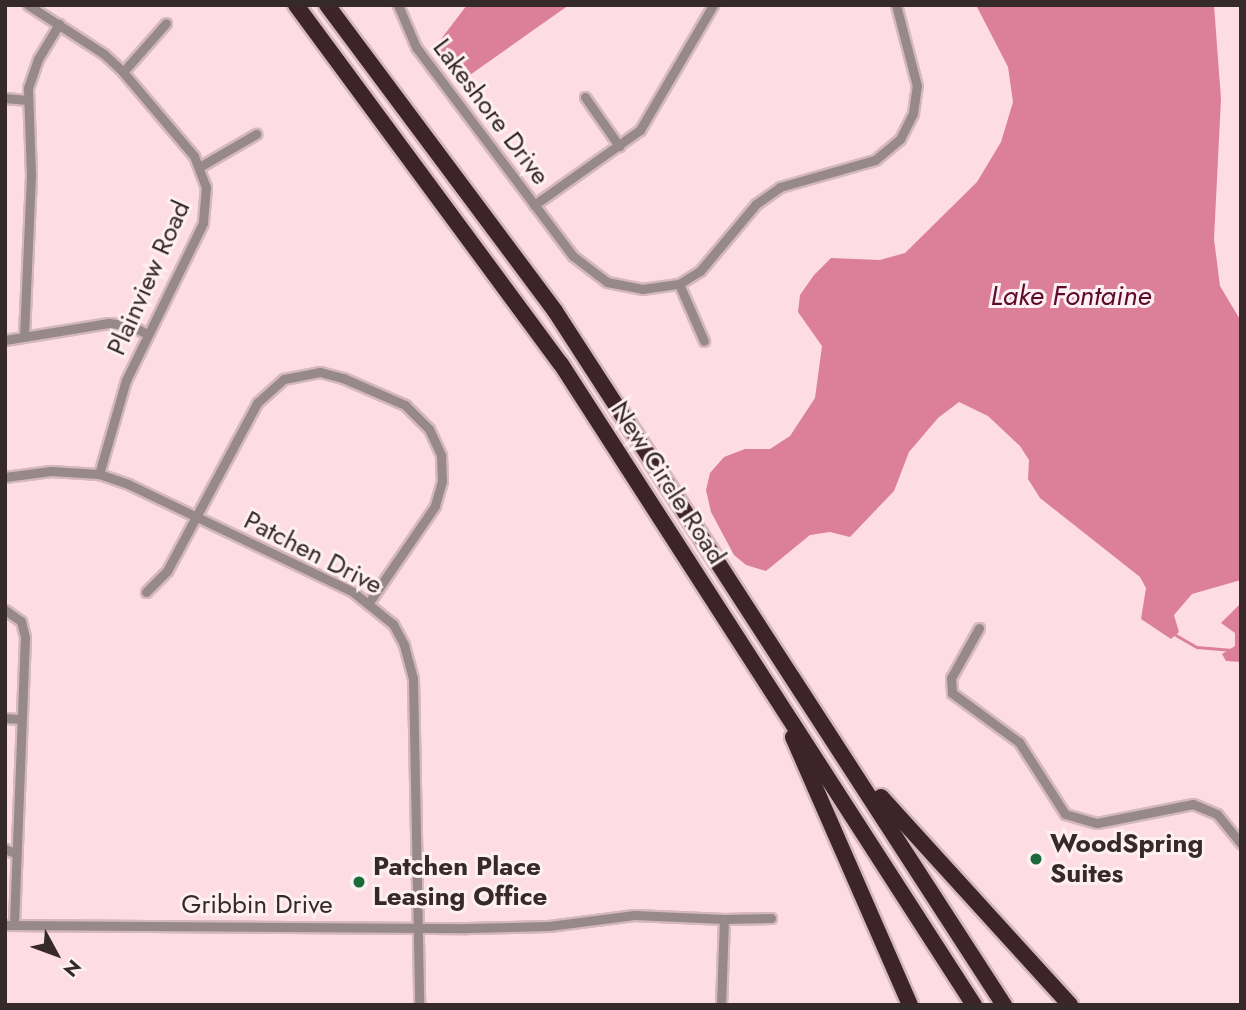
<!DOCTYPE html>
<html>
<head>
<meta charset="utf-8">
<style>
  body { margin:0 }
  #map { position:relative; width:1246px; height:1010px; overflow:hidden; background:#fddce4; font-family:Jost,sans-serif }
  div>[style] { position:absolute }
  .water>* { inset:0; background:#dc809a }
  .stream>* { height:2.5px; margin:-1.25px; padding:0 1.25px; transform-origin:1.25px; border-radius:1.25px; background:#dc809a }
  .roads { filter:drop-shadow(2px 0 #d5b8bf) drop-shadow(-2px 0 #d5b8bf) drop-shadow(0 2px #d5b8bf) drop-shadow(0 -2px #d5b8bf) }
  .street>* { height:9px; margin:-4.5px; padding:0 4.5px; transform-origin:4.5px; border-radius:4.5px; background:#96888b }
  .highway>* { height:16px; margin:-8px; padding:0 8px; transform-origin:8px; border-radius:8px; background:#3c242a }
  .dots>* { width:19px; height:19px; translate:-50% -50%; box-sizing:border-box; border:4px solid #fdeff2; border-radius:50% }
  span { translate:-50% -50%; white-space:nowrap; text-align:center; line-height:1.15; -webkit-text-stroke:6px #fdeff2; paint-order:stroke }
  .street-label { font-size:26px; color:#35292b }
  .poi-label { font-size:26px; color:#35292b; font-weight:700 }
  .left { translate:0 -50%; text-align:left }
  .water-label { font-size:28px; color:#5d0a2d; font-style:italic }
  .frame { position:absolute; inset:0; border:7px solid #35292b; pointer-events:none }
  .north { position:absolute; left:21px; top:919px; width:70px; height:70px; -webkit-text-stroke:5px #fdeff2; paint-order:stroke; rotate:131deg; font-size:19px; font-weight:700; line-height:28px; text-align:center; color:#35292b }
  .north::after { content:''; display:block; margin:auto; width:24px; height:32px; background:#35292b; clip-path:polygon(50% 0,100% 100%,50% 72%,0 100%) }
</style>
</head>
<body>
<div id="map">
  <div class="water">
    <div style="clip-path:polygon(467px 5px,569px 5px,467px 77px,437px 56px,438px 43px)"></div>
    <div style="clip-path:polygon(976px 5px,1214px 5px,1221px 99px,1214px 239px,1220px 286px,1241px 321px,1241px 580px,1192px 594px,1174px 615px,1179px 632px,1171px 639px,1141px 619px,1146px 588px,1140px 577px,1040px 498px,1028px 479px,1029px 460px,1020px 446px,988px 416px,959px 402px,938px 418px,909px 452px,894px 491px,850px 537px,830px 532px,810px 535px,766px 571px,746px 565px,734px 555px,711px 512px,706px 490px,710px 473px,724px 457px,745px 449px,770px 449px,790px 436px,815px 398px,822px 346px,798px 312px,800px 295px,814px 275px,831px 258px,880px 260px,905px 253px,977px 182px,1001px 142px,1013px 102px,1008px 67px)"></div>
    <div style="clip-path:polygon(1241px 603px,1241px 662px,1226px 661px,1222px 654px,1235px 646px,1235px 633px,1221px 623px)"></div>
  </div>
  <div class="stream">
    <div style="left:1176px;top:635px;width:24px;rotate:30deg"></div>
    <div style="left:1197px;top:647px;width:32px;rotate:5deg"></div>
  </div>
  <div class="roads">
    <div class="street">
      <div style="left:28px;top:5px;width:90px;rotate:32.8deg"></div>
      <div style="left:104px;top:54px;width:26px;rotate:43deg"></div>
      <div style="left:123px;top:72px;width:110px;rotate:49.8deg"></div>
      <div style="left:194px;top:156px;width:33px;rotate:69deg"></div>
      <div style="left:206px;top:187px;width:36px;rotate:95deg"></div>
      <div style="left:203px;top:223px;width:175px;rotate:116.1deg"></div>
      <div style="left:126px;top:380px;width:98px;rotate:106deg"></div>
      <div style="left:398px;top:5px;width:46px;rotate:66.8deg"></div>
      <div style="left:416px;top:47px;width:261px;rotate:53.1deg"></div>
      <div style="left:573px;top:256px;width:43px;rotate:37.4deg"></div>
      <div style="left:607px;top:282px;width:36px;rotate:11deg"></div>
      <div style="left:642px;top:289px;width:37px;rotate:-8deg"></div>
      <div style="left:679px;top:284px;width:25px;rotate:-32deg"></div>
      <div style="left:700px;top:271px;width:87px;rotate:-50.1deg"></div>
      <div style="left:756px;top:204px;width:29px;rotate:-35deg"></div>
      <div style="left:780px;top:187px;width:99px;rotate:-15.9deg"></div>
      <div style="left:875px;top:160px;width:33px;rotate:-40deg"></div>
      <div style="left:900px;top:139px;width:29px;rotate:-63deg"></div>
      <div style="left:913px;top:113px;width:27px;rotate:-82deg"></div>
      <div style="left:917px;top:86px;width:84px;rotate:-104.5deg"></div>
      <div style="left:123px;top:72px;width:65px;rotate:-48.7deg"></div>
      <div style="left:585px;top:97px;width:60px;rotate:55.2deg"></div>
      <div style="left:5px;top:98px;width:22px;rotate:5deg"></div>
      <div style="left:201px;top:166px;width:64px;rotate:-30.2deg"></div>
      <div style="left:534px;top:205px;width:130px;rotate:-35.3deg"></div>
      <div style="left:640px;top:130px;width:145px;rotate:-59.7deg"></div>
      <div style="left:679px;top:284px;width:62px;rotate:66.3deg"></div>
      <div style="left:24px;top:336px;width:161px;rotate:-87.5deg"></div>
      <div style="left:31px;top:175px;width:87px;rotate:-92deg"></div>
      <div style="left:28px;top:88px;width:31px;rotate:-71deg"></div>
      <div style="left:38px;top:59px;width:41px;rotate:-59deg"></div>
      <div style="left:5px;top:340px;width:105px;rotate:-9.3deg"></div>
      <div style="left:109px;top:323px;width:23px;rotate:7deg"></div>
      <div style="left:132px;top:326px;width:17px;rotate:28deg"></div>
      <div style="left:5px;top:477px;width:46px;rotate:-7.4deg"></div>
      <div style="left:51px;top:471px;width:48px;rotate:3.6deg"></div>
      <div style="left:99px;top:474px;width:31px;rotate:19deg"></div>
      <div style="left:128px;top:484px;width:250px;rotate:25.6deg"></div>
      <div style="left:353px;top:592px;width:51px;rotate:38.7deg"></div>
      <div style="left:393px;top:624px;width:24px;rotate:62deg"></div>
      <div style="left:404px;top:645px;width:34px;rotate:75deg"></div>
      <div style="left:413px;top:678px;width:327px;rotate:88.9deg"></div>
      <div style="left:146px;top:592px;width:30px;rotate:-45deg"></div>
      <div style="left:167px;top:571px;width:191px;rotate:-61.8deg"></div>
      <div style="left:257px;top:403px;width:36px;rotate:-42deg"></div>
      <div style="left:284px;top:379px;width:37px;rotate:-11deg"></div>
      <div style="left:320px;top:372px;width:24px;rotate:15deg"></div>
      <div style="left:343px;top:378px;width:68px;rotate:23.5deg"></div>
      <div style="left:405px;top:405px;width:34px;rotate:45deg"></div>
      <div style="left:429px;top:429px;width:29px;rotate:65deg"></div>
      <div style="left:441px;top:455px;width:26px;rotate:88deg"></div>
      <div style="left:442px;top:481px;width:26px;rotate:106deg"></div>
      <div style="left:435px;top:506px;width:115px;rotate:124.4deg"></div>
      <div style="left:5px;top:610px;width:19px;rotate:35deg"></div>
      <div style="left:21px;top:621px;width:16px;rotate:76deg"></div>
      <div style="left:25px;top:637px;width:288px;rotate:92.2deg"></div>
      <div style="left:979px;top:628px;width:57px;rotate:119.2deg"></div>
      <div style="left:951px;top:678px;width:15px;rotate:86deg"></div>
      <div style="left:952px;top:693px;width:83px;rotate:36.2deg"></div>
      <div style="left:1019px;top:742px;width:85px;rotate:57.4deg"></div>
      <div style="left:1065px;top:814px;width:33px;rotate:16deg"></div>
      <div style="left:1097px;top:823px;width:98px;rotate:-11.2deg"></div>
      <div style="left:1193px;top:804px;width:26px;rotate:23deg"></div>
      <div style="left:1217px;top:814px;width:38px;rotate:51deg"></div>
      <div style="left:5px;top:718px;width:16px;rotate:4deg"></div>
      <div style="left:5px;top:849px;width:11px;rotate:22deg"></div>
      <div style="left:5px;top:925px;width:462px;rotate:0.4deg"></div>
      <div style="left:467px;top:928px;width:82px;rotate:-1.4deg"></div>
      <div style="left:549px;top:926px;width:86px;rotate:-7.4deg"></div>
      <div style="left:634px;top:915px;width:90px;rotate:2.5deg"></div>
      <div style="left:721px;top:1005px;width:86px;rotate:-88deg"></div>
      <div style="left:724px;top:919px;width:47px;rotate:-1.2deg"></div>
    </div>
    <div class="highway">
      <div style="left:296px;top:5px;width:446px;rotate:53.6deg"></div>
      <div style="left:561px;top:364px;width:763px;rotate:57.21deg"></div>
      <div style="left:327px;top:5px;width:382px;rotate:53.3deg"></div>
      <div style="left:555px;top:311px;width:827px;rotate:57.1deg"></div>
      <div style="left:793px;top:737px;width:292px;rotate:66.4deg"></div>
      <div style="left:881px;top:797px;width:281px;rotate:47.7deg"></div>
    </div>
  </div>
  <div class="dots">
    <div style="left:1036px;top:859px;background:#1a6a3a"></div>
    <div style="left:359px;top:882px;background:#1a6a3a"></div>
  </div>
  <div class="street-label">
    <span style="left:491px;top:112px;rotate:53deg">Lakeshore Drive</span>
    <span style="left:149px;top:278px;rotate:-66deg">Plainview Road</span>
    <span style="left:668px;top:483px;rotate:57deg">New Circle Road</span>
    <span style="left:313px;top:553px;rotate:27deg">Patchen Drive</span>
    <span style="left:257px;top:905px">Gribbin Drive</span>
  </div>
  <div class="poi-label">
    <span class="left" style="left:1050px;top:859px">WoodSpring<br>Suites</span>
    <span class="left" style="left:373px;top:882px">Patchen Place<br>Leasing Office</span>
  </div>
  <div class="water-label">
    <span style="left:1071px;top:296px">Lake Fontaine</span>
  </div>
  <div class="frame"></div>
  <div class="north">N</div>
</div>
</body>
</html>
